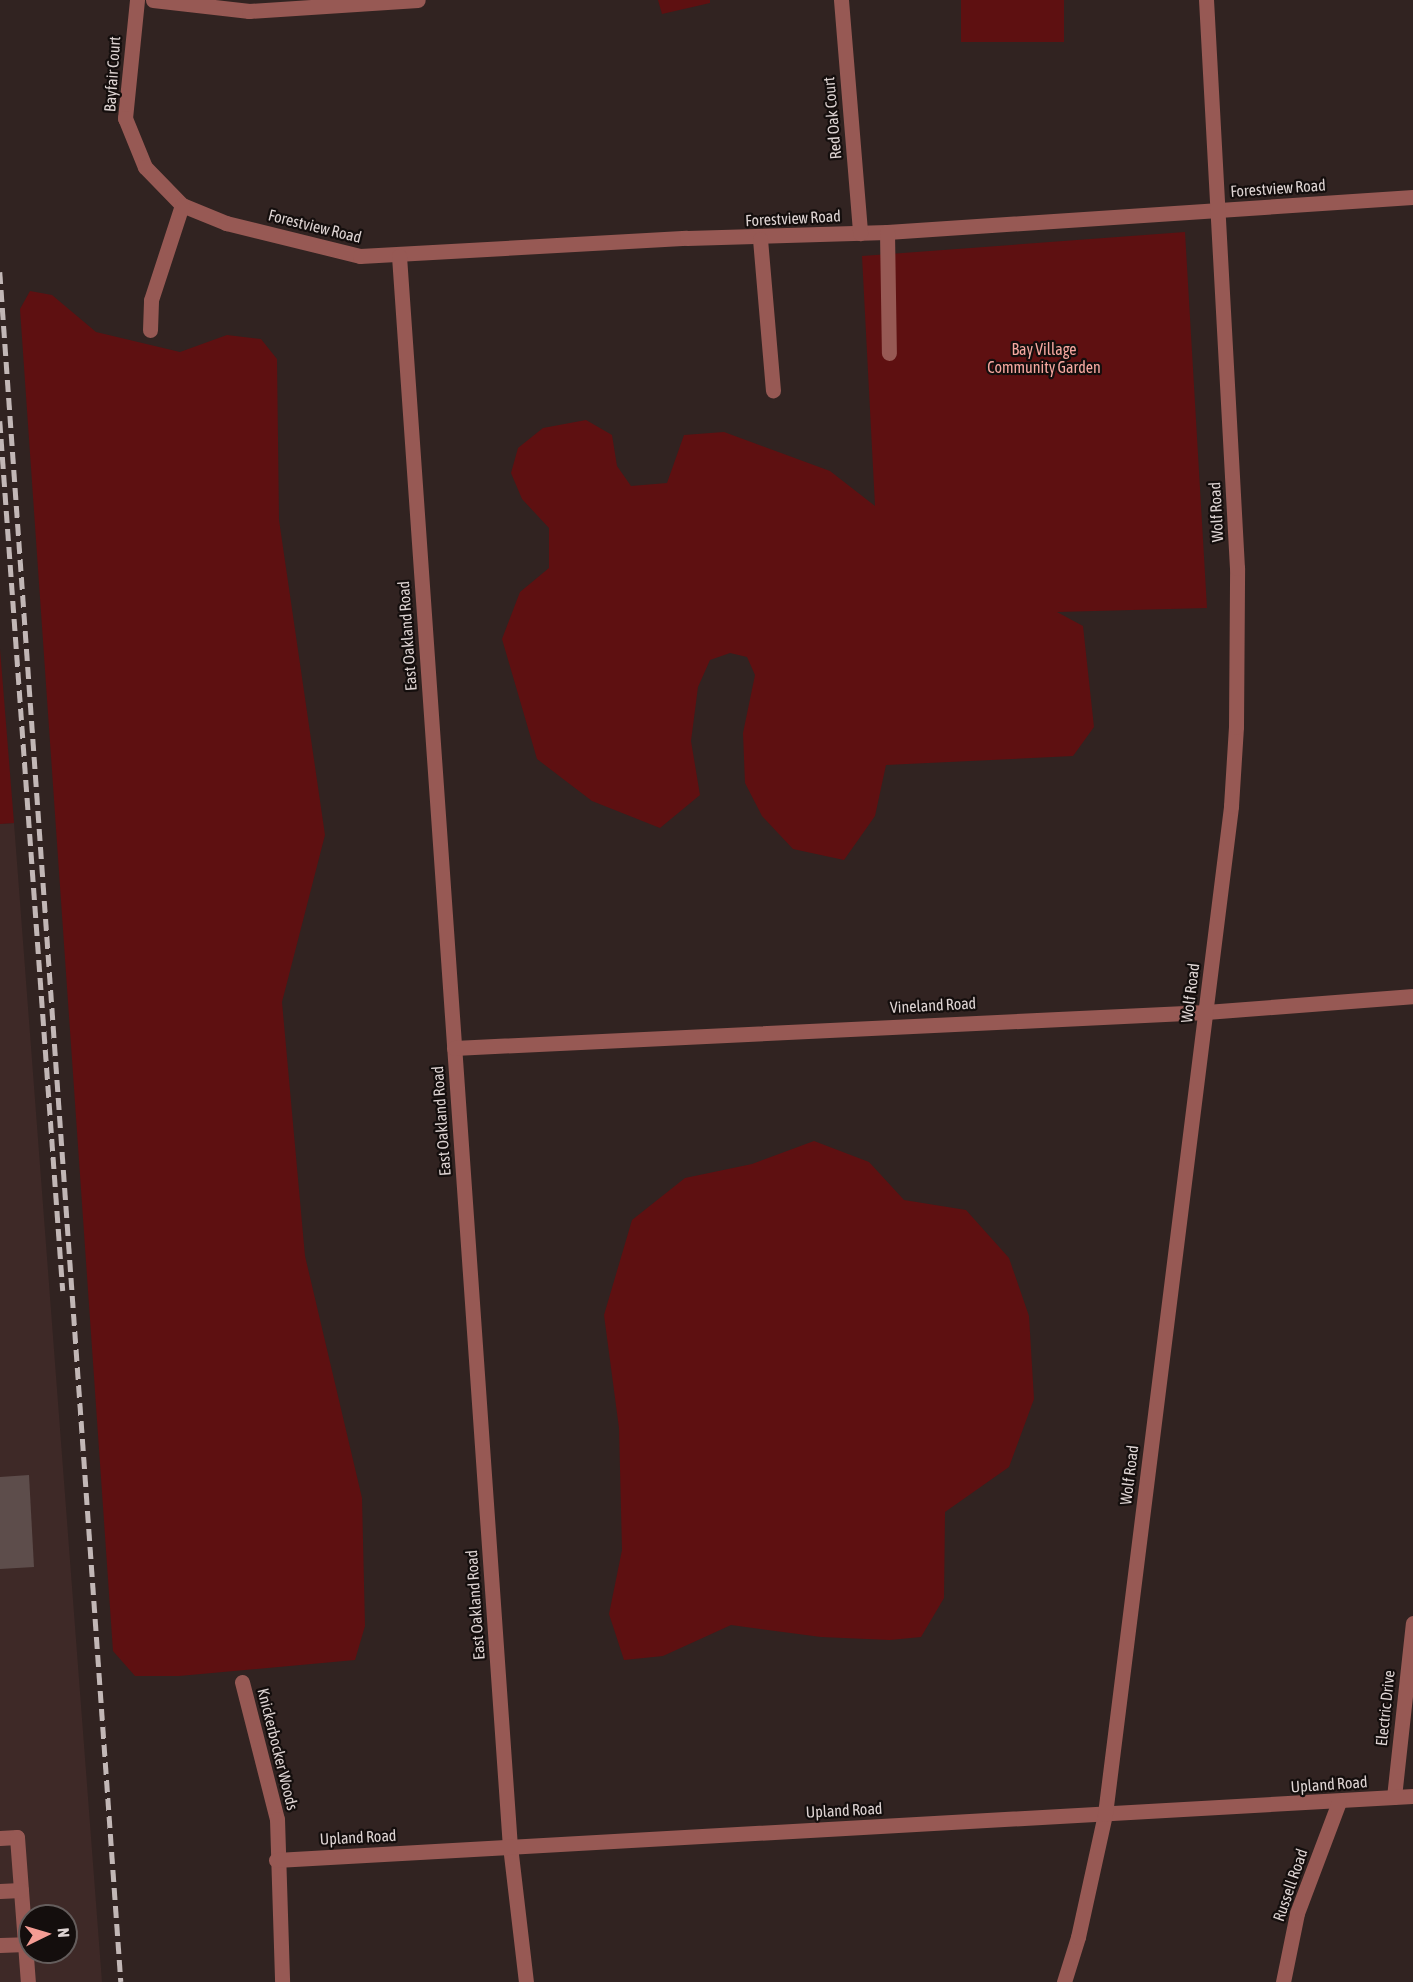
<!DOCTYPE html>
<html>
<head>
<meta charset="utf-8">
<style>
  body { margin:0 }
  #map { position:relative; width:1413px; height:1982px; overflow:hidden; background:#312321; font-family:"Asap Condensed",sans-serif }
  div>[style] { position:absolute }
  .built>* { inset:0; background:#3e2927 }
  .green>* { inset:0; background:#5e1011; transform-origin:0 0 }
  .building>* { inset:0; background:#5d4d4b }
  .minor>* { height:15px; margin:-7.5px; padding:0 7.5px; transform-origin:7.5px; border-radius:7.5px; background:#975954 }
  .rail>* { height:4.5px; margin-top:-2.25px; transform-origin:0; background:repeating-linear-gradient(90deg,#c2b7b6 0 12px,transparent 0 18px) }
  span { translate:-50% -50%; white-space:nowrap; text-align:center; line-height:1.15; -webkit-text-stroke:4.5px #140e0d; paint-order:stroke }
  .street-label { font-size:16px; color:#ddd3d2 }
  .park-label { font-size:16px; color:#f6a8a0 }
  .north { position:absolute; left:18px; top:1904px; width:60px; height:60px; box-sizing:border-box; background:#140e0d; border:2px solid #645d5c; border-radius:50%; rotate:85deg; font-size:16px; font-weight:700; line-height:24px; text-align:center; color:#ddd3d2 }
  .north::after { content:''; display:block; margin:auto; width:21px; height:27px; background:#f59c94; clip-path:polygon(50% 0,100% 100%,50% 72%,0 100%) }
</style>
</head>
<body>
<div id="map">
  <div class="built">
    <div style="clip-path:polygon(evenodd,14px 823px,102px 1982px,0 1982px,0 824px,14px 823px,30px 1916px,66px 1916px,66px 1952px,30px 1952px,30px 1916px)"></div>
  </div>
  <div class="green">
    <div style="clip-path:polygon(658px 0,710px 0,710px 3px,662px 14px)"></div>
    <div style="left:961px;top:0;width:103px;height:42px"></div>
    <div style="clip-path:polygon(1185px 232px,1207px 608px,1057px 612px,1083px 626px,1094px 727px,1073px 756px,886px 765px,875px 816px,844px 860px,793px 849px,762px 816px,745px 783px,743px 733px,755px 675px,747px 657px,730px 653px,710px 660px,698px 687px,691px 741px,700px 795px,660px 828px,592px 801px,537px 759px,502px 639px,520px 592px,549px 568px,549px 528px,522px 499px,511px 473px,518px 448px,543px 428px,586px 420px,612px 435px,617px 466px,631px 486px,667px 483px,684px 435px,724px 432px,830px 471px,875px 506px,862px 256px)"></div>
    <div style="clip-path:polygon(30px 291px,52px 295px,96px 332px,180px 352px,227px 335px,261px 339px,277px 359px,279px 520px,325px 835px,282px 1002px,305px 1256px,362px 1498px,365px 1626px,355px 1660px,179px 1676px,135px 1676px,113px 1651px,20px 309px)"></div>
    <div style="clip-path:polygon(0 649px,14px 823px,0 824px)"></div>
    <div style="clip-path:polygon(814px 1141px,869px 1162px,904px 1200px,966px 1210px,1009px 1258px,1029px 1316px,1034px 1399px,1009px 1467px,945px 1512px,944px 1598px,921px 1637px,890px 1640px,821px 1637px,731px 1625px,663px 1656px,624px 1660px,609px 1614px,622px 1550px,619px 1428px,604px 1315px,632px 1220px,685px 1178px,752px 1164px)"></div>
  </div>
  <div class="building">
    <div style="clip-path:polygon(29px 1475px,34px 1567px,0 1569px,0 1477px)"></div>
  </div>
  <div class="minor">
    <div style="left:137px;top:0;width:119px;rotate:95.8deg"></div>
    <div style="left:125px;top:118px;width:53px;rotate:67.8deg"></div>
    <div style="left:145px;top:167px;width:53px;rotate:45.8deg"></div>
    <div style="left:182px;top:205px;width:48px;rotate:22.2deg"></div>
    <div style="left:226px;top:223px;width:138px;rotate:13.8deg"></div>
    <div style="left:360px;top:256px;width:327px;rotate:-3.2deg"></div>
    <div style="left:687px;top:238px;width:200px;rotate:-1.7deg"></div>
    <div style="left:887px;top:232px;width:527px;rotate:-3.81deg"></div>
    <div style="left:153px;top:0;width:97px;rotate:6.5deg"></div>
    <div style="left:249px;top:11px;width:169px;rotate:-3.7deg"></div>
    <div style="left:841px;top:0;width:234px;rotate:85.3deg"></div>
    <div style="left:887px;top:232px;width:121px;rotate:89.1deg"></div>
    <div style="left:760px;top:239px;width:152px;rotate:85.1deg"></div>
    <div style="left:399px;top:256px;width:1594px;rotate:86.01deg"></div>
    <div style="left:510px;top:1846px;width:137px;rotate:83.3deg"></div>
    <div style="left:150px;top:330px;width:30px;rotate:-88deg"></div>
    <div style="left:151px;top:300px;width:100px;rotate:-71.9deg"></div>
    <div style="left:454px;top:1048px;width:753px;rotate:-2.74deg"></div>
    <div style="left:1206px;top:1012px;width:208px;rotate:-4.4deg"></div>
    <div style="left:242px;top:1682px;width:141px;rotate:75.7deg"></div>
    <div style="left:277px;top:1819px;width:163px;rotate:88.2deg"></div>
    <div style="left:1394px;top:1797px;width:175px;rotate:-83.8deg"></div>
    <div style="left:0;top:1838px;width:17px;rotate:-3deg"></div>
    <div style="left:17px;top:1837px;width:145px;rotate:85.7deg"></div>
    <div style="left:276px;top:1860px;width:1139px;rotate:-3.22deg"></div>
    <div style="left:0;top:1891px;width:21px;rotate:-3deg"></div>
    <div style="left:0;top:1945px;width:25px;rotate:-2deg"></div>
    <div style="left:1064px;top:1982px;width:47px;rotate:-72.7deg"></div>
    <div style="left:1078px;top:1937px;width:126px;rotate:-77.6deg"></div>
    <div style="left:1105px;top:1814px;width:1016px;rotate:-82.87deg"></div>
    <div style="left:1231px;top:806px;width:79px;rotate:-86.4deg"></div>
    <div style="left:1236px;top:727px;width:159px;rotate:-89.6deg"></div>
    <div style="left:1237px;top:568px;width:569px;rotate:-93.12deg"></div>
    <div style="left:1283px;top:1982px;width:70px;rotate:-78.5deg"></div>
    <div style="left:1297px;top:1913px;width:119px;rotate:-69.3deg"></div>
  </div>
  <div class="rail">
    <div style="left:0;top:272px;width:1714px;rotate:85.95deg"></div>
    <div style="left:0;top:421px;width:872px;rotate:85.86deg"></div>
  </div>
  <div class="street-label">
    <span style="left:112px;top:74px;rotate:-86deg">Bayfair Court</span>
    <span style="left:832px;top:118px;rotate:-95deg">Red Oak Court</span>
    <span style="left:1278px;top:188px;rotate:-4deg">Forestview Road</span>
    <span style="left:793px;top:218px;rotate:-3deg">Forestview Road</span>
    <span style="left:315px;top:226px;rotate:14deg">Forestview Road</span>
    <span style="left:1216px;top:512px;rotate:-93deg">Wolf Road</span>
    <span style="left:407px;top:636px;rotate:-94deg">East Oakland Road</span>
    <span style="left:1190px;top:993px;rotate:-83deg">Wolf Road</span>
    <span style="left:933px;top:1005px;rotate:-3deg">Vineland Road</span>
    <span style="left:441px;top:1121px;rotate:-94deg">East Oakland Road</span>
    <span style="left:1129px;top:1475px;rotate:-83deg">Wolf Road</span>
    <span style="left:475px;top:1605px;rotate:-94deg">East Oakland Road</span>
    <span style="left:1385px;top:1708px;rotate:-84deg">Electric Drive</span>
    <span style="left:278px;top:1749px;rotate:76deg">Knickerbocker Woods</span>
    <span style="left:1329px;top:1784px;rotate:-4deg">Upland Road</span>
    <span style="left:844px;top:1810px;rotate:-3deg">Upland Road</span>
    <span style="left:358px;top:1837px;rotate:-3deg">Upland Road</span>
    <span style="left:1290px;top:1885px;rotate:-71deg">Russell Road</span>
  </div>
  <div class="park-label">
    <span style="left:1044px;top:358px">Bay Village<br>Community Garden</span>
  </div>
  <div class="north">N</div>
</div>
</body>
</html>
